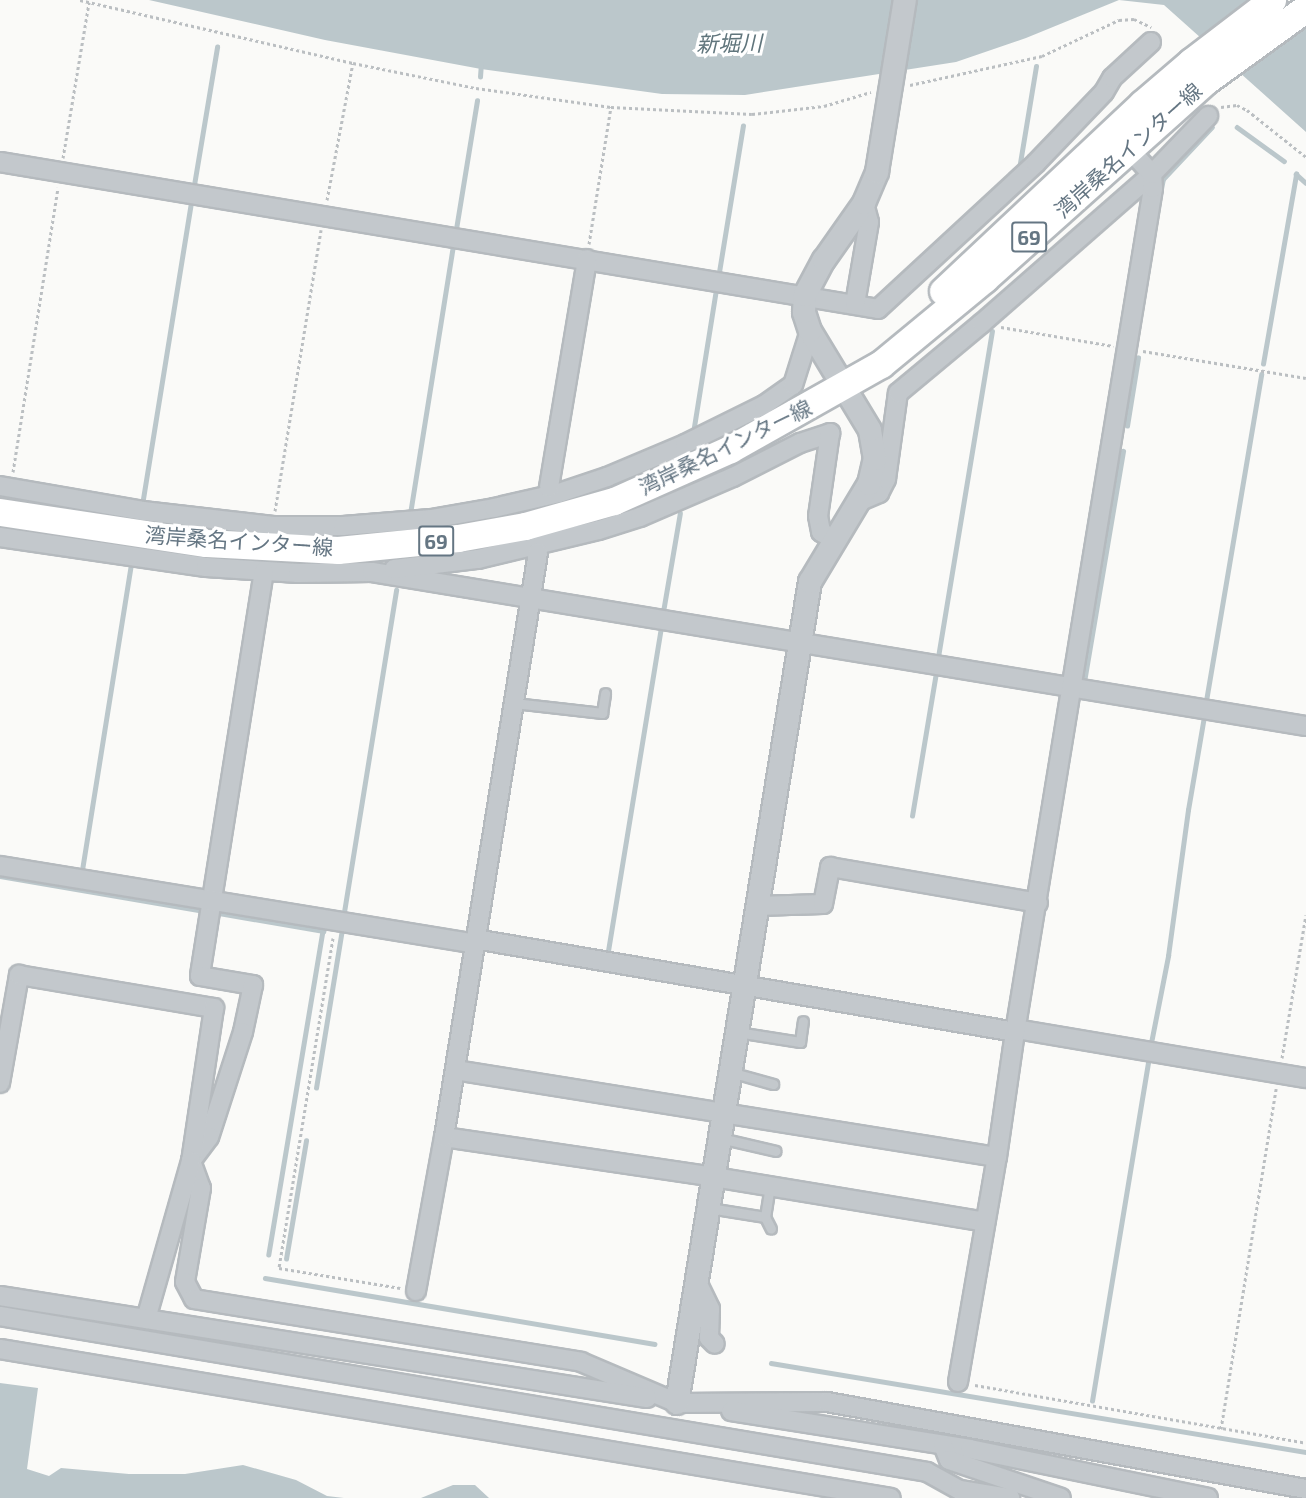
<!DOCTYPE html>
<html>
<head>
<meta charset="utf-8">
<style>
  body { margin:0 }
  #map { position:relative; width:1306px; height:1498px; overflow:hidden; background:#fafaf8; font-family:"Exo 2","Noto Sans JP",sans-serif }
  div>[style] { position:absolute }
  .water>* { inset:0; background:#bbc7cb }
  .stream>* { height:4.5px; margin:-2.25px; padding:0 2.25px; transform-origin:2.25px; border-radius:2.25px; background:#bbc7cb }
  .path>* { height:3px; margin-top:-1.5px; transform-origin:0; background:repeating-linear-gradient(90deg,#bbbfc2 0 3px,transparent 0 6px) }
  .roads { filter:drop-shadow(2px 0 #b5babe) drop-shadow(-2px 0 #b5babe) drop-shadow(0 2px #b5babe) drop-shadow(0 -2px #b5babe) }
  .service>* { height:9px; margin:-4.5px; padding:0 4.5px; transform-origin:4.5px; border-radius:4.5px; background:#c3c8cc }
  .minor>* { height:18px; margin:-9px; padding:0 9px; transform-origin:9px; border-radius:9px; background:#c3c8cc }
  .tertiary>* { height:22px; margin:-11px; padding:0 11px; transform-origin:11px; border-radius:11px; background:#c3c8cc }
  .primary>* { height:27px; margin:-13.5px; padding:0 13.5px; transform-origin:13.5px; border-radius:13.5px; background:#fff }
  span { translate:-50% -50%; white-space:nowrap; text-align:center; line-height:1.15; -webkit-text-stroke:6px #fff; paint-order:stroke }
  .shield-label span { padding:2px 4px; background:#fff; border:2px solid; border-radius:4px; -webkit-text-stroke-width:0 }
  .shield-label { font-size:20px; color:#657683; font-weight:700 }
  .street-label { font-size:21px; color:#657683 }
  .water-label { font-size:22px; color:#60757c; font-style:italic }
</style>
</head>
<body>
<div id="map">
  <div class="water">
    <div style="clip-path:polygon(149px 0,1282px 0,1306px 20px,1306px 132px,1164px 5px,1119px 0,1026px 38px,956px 62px,745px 95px,662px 94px,481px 69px,325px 40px)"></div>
    <div style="clip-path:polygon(0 1383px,38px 1388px,27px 1469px,49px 1476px,61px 1468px,129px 1474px,185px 1474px,243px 1465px,296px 1480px,327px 1496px,344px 1498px,0 1498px)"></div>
    <div style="clip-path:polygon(453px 1485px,475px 1485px,489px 1498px,421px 1498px)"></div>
  </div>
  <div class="stream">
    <div style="left:480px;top:77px;width:13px;rotate:-86deg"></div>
    <div style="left:1237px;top:127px;width:58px;rotate:35.9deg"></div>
    <div style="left:1019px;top:169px;width:104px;rotate:-80.6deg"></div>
    <div style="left:1296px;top:174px;width:13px;rotate:42deg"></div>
    <div style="left:194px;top:185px;width:140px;rotate:-80.5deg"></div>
    <div style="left:1161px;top:189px;width:10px;rotate:-79deg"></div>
    <div style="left:1163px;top:179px;width:71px;rotate:-46.7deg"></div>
    <div style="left:456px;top:229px;width:130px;rotate:-80.7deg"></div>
    <div style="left:719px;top:272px;width:148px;rotate:-80.7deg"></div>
    <div style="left:1263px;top:364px;width:193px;rotate:-80.1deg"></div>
    <div style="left:1127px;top:426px;width:69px;rotate:-80.8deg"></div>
    <div style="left:693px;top:433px;width:146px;rotate:-80.9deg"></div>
    <div style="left:142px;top:505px;width:306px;rotate:-80.8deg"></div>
    <div style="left:410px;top:514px;width:271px;rotate:-80.9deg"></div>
    <div style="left:663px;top:612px;width:100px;rotate:-80.3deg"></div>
    <div style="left:938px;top:657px;width:330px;rotate:-80.6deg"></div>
    <div style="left:1084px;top:682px;width:234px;rotate:-80.4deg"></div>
    <div style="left:1206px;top:701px;width:331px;rotate:-80.4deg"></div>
    <div style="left:912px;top:816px;width:145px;rotate:-80.5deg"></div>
    <div style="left:82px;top:870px;width:311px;rotate:-80.9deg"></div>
    <div style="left:0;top:876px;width:201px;rotate:9.7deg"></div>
    <div style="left:344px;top:912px;width:326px;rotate:-80.8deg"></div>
    <div style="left:219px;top:913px;width:106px;rotate:9.8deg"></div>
    <div style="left:323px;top:931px;width:328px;rotate:99.5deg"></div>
    <div style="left:607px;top:957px;width:334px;rotate:-80.7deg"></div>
    <div style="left:1151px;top:1043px;width:89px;rotate:-78.9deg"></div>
    <div style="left:1168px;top:956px;width:147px;rotate:-82.2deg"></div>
    <div style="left:1188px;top:810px;width:95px;rotate:-80.3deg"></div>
    <div style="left:316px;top:1088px;width:160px;rotate:-80.7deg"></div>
    <div style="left:286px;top:1259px;width:120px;rotate:-80.4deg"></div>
    <div style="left:265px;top:1278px;width:395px;rotate:9.6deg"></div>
    <div style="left:771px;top:1363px;width:542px;rotate:9.44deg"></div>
    <div style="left:1092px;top:1401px;width:349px;rotate:-80.6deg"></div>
  </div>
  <div class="path">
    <div style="left:80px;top:0;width:280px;rotate:13deg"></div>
    <div style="left:353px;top:63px;width:126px;rotate:11.5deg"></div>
    <div style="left:476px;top:88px;width:136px;rotate:8deg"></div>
    <div style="left:611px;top:107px;width:141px;rotate:2.8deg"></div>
    <div style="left:752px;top:114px;width:72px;rotate:-6.3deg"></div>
    <div style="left:824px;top:106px;width:49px;rotate:-16.6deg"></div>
    <div style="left:910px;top:85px;width:135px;rotate:-12.4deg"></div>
    <div style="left:1042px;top:56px;width:85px;rotate:-25.1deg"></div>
    <div style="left:1119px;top:20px;width:15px;rotate:-4deg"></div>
    <div style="left:1134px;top:19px;width:19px;rotate:25deg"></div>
    <div style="left:1221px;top:107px;width:16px;rotate:-7deg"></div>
    <div style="left:1237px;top:105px;width:11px;rotate:27deg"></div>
    <div style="left:1247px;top:110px;width:75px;rotate:38.5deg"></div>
    <div style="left:63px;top:158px;width:158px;rotate:-80.5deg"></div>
    <div style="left:327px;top:200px;width:139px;rotate:-79.3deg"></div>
    <div style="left:589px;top:244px;width:139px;rotate:-80.9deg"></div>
    <div style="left:1001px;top:327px;width:114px;rotate:9.6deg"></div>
    <div style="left:1143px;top:351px;width:165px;rotate:9.4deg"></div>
    <div style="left:13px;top:472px;width:288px;rotate:-81deg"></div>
    <div style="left:275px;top:511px;width:285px;rotate:-80.7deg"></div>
    <div style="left:333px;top:938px;width:334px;rotate:99.3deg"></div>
    <div style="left:279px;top:1268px;width:123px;rotate:9.4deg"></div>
    <div style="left:1282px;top:1058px;width:145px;rotate:-80.5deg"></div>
    <div style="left:975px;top:1385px;width:336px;rotate:9.9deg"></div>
    <div style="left:1221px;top:1429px;width:345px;rotate:-80.8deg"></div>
  </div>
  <div class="roads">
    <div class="service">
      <div style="left:514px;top:703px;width:89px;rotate:6.5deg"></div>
      <div style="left:602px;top:713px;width:20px;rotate:-81deg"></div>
      <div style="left:737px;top:1032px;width:64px;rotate:9deg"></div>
      <div style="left:800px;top:1042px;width:21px;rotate:-82deg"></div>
      <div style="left:730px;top:1072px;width:45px;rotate:15.6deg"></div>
      <div style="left:720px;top:1138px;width:57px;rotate:13.1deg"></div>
      <div style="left:709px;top:1208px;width:57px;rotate:9.1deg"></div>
      <div style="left:765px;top:1217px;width:13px;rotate:63deg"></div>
      <div style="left:765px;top:1217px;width:30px;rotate:-81deg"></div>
    </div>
    <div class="minor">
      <div style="left:0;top:162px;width:890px;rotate:9.5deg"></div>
      <div style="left:878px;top:309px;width:215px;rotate:-42.7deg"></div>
      <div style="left:1036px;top:163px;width:98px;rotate:-46.2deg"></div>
      <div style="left:1104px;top:92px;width:16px;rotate:-60deg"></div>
      <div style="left:1112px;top:78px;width:53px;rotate:-42.7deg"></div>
      <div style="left:855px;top:304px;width:83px;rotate:-80.3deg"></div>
      <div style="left:869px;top:222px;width:20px;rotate:-105deg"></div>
      <div style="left:0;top:486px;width:145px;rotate:9.9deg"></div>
      <div style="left:143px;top:511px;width:131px;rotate:6.6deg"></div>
      <div style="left:273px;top:526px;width:70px"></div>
      <div style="left:343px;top:526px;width:88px;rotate:-4.5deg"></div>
      <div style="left:431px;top:519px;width:64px;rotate:-9.9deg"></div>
      <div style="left:494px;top:508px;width:67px;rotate:-13deg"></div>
      <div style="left:559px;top:493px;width:51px;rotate:-18.4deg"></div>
      <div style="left:607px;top:477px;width:85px;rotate:-22.9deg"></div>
      <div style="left:685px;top:444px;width:88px;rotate:-26.3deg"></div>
      <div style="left:764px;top:405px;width:35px;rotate:-35deg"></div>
      <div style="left:793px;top:385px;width:57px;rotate:-72.5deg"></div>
      <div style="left:549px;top:487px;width:231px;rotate:-80.5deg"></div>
      <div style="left:858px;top:502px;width:23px;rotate:-23deg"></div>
      <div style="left:879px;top:493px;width:16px;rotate:-63deg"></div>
      <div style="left:886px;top:479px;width:87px;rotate:-82.1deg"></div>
      <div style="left:898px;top:393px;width:109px;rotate:-39.8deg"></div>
      <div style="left:982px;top:323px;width:226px;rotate:-41.2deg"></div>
      <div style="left:1152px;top:174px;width:81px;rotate:-46deg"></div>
      <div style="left:0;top:537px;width:208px;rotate:8.3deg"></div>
      <div style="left:206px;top:567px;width:92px;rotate:3.7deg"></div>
      <div style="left:298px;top:573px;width:74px;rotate:-0.8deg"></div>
      <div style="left:372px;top:572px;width:947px;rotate:9.36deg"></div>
      <div style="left:394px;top:569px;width:85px;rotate:-6.8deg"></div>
      <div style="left:478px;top:559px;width:124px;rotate:-13.5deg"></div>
      <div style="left:599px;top:530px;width:43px;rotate:-17.6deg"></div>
      <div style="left:640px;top:517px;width:101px;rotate:-23.3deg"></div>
      <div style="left:733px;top:477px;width:75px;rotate:-26.9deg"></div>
      <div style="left:800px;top:443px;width:32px;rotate:-18deg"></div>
      <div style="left:830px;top:433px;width:84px;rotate:98.2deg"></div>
      <div style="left:818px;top:516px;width:16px;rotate:79deg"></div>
      <div style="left:821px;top:532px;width:14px;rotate:30deg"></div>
      <div style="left:264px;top:571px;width:410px;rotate:99deg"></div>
      <div style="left:200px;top:976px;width:54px;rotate:9.6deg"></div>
      <div style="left:253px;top:985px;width:48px;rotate:102deg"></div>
      <div style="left:243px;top:1032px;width:110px;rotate:107.9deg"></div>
      <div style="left:209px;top:1137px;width:30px;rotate:127deg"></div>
      <div style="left:191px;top:1161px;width:29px;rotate:70deg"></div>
      <div style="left:201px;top:1188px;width:95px;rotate:99.7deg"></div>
      <div style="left:185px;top:1282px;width:19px;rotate:62deg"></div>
      <div style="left:194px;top:1299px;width:392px;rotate:9.2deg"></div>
      <div style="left:581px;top:1362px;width:104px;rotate:23.1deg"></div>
      <div style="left:677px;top:1403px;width:150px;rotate:-0.4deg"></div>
      <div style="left:827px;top:1402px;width:487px;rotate:10.3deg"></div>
      <div style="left:0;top:866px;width:481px;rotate:9.3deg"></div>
      <div style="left:757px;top:906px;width:66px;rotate:-1.7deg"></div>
      <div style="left:823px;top:904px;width:38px;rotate:-79deg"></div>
      <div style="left:830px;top:867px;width:211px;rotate:9.8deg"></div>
      <div style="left:475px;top:939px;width:548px;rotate:9.77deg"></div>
      <div style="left:1016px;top:1029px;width:294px;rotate:9.6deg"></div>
      <div style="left:455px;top:1070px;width:549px;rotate:9.12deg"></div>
      <div style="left:0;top:1083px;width:110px;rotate:-80deg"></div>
      <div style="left:19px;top:975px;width:198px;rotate:9.6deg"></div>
      <div style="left:214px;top:1008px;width:155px;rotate:98.5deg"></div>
      <div style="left:191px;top:1161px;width:164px;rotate:105.9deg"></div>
      <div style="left:444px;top:1137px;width:273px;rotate:8.4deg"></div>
      <div style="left:714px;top:1177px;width:275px;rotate:9.4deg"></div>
      <div style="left:697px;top:1282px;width:30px;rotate:64deg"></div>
      <div style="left:710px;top:1309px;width:29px;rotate:92deg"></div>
      <div style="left:709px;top:1338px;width:8px;rotate:45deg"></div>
      <div style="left:416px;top:1291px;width:157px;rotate:-79.7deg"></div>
      <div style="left:444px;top:1137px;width:592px;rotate:-80.86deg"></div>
      <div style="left:0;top:1296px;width:655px;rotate:8.96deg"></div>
      <div style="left:0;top:1316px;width:940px;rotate:9.55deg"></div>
      <div style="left:927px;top:1472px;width:38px;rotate:29deg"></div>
      <div style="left:960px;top:1490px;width:51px;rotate:9.1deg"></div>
      <div style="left:0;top:1349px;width:903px;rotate:9.49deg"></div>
      <div style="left:958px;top:1382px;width:228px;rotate:-80.2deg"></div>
      <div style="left:997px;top:1157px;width:126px;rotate:-81.8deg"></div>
      <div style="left:1015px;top:1032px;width:855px;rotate:-80.71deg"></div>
      <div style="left:1153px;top:188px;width:14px;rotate:-94deg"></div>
      <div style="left:1152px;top:174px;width:25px;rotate:-133deg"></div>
      <div style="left:731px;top:1411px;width:242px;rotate:9deg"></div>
      <div style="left:970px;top:1449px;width:243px;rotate:11.6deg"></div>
      <div style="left:943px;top:1445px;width:16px;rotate:68deg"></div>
      <div style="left:949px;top:1460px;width:118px;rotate:18.7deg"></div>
    </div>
    <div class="tertiary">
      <div style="left:677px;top:1403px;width:832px;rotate:-80.8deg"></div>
      <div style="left:810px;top:582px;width:114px;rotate:-59deg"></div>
      <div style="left:869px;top:484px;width:26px;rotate:-77deg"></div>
      <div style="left:875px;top:459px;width:29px;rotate:-100deg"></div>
      <div style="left:870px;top:430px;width:116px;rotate:-121.2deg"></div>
      <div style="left:810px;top:331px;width:20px;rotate:-108deg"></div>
      <div style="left:804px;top:312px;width:17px;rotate:-87deg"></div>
      <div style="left:805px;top:295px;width:40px;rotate:-62deg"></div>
      <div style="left:824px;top:260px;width:70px;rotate:-54.9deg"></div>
      <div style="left:864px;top:203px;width:34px;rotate:-67deg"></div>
      <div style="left:877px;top:172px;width:174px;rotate:-80.8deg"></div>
    </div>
    <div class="primary">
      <div style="left:943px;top:291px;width:273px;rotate:-43.2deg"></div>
      <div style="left:1142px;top:104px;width:65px;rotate:-40.6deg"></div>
      <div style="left:1191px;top:62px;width:102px;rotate:-37.4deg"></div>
      <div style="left:0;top:512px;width:208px;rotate:8.6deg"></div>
      <div style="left:206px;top:543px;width:132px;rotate:3deg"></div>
      <div style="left:338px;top:550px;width:121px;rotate:-5.7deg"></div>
      <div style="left:458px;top:538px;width:68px;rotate:-10.2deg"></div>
      <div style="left:525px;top:526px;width:92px;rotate:-15.7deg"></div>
      <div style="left:614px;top:501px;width:127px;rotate:-24.1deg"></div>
      <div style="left:730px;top:449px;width:173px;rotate:-29.4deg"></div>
      <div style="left:881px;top:364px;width:134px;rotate:-39.5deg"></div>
      <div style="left:984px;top:279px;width:300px;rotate:-41.8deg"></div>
      <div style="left:1208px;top:79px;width:121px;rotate:-35.9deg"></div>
    </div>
  </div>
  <div class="shield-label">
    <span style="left:1029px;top:237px">69</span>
    <span style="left:436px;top:541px">69</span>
  </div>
  <div class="street-label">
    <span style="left:1128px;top:150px;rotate:-42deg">湾岸桑名インター線</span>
    <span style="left:725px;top:447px;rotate:-26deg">湾岸桑名インター線</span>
    <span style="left:239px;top:541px;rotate:4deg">湾岸桑名インター線</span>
  </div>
  <div class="water-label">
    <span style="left:729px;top:43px;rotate:-1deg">新堀川</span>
  </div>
</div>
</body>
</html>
